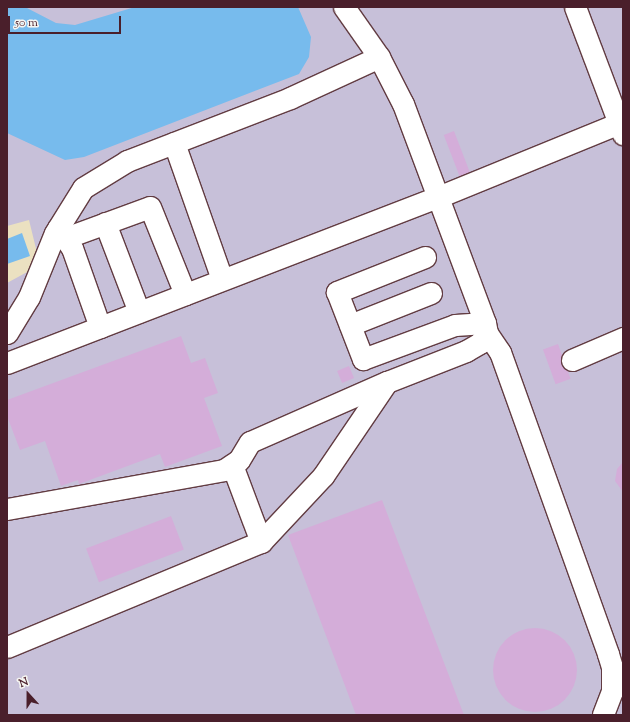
<!DOCTYPE html>
<html>
<head>
<meta charset="utf-8">
<style>
  body { margin:0 }
  #map { position:relative; width:630px; height:722px; overflow:hidden; background:#ebe1c1; font-family:"Sorts Mill Goudy",serif }
  div>[style] { position:absolute }
  .industrial>* { inset:0; background:#c7c0d9 }
  .water>* { inset:0; background:#77bbed }
  .building>* { inset:0; background:#d4add9; transform-origin:0 0 }
  .round { border-radius:50% }
  .roads { filter:drop-shadow(1px 0 #623c42) drop-shadow(-1px 0 #623c42) drop-shadow(0 1px #623c42) drop-shadow(0 -1px #623c42) }
  .minor>* { height:21px; margin:-10.5px; padding:0 10.5px; transform-origin:10.5px; border-radius:10.5px; background:#fff }
  span { translate:-50% -50%; white-space:nowrap; text-align:center; line-height:1.15; -webkit-text-stroke:3px #f6f6f2; paint-order:stroke }
  .frame { position:absolute; inset:0; border:8px solid #4a1f2b; pointer-events:none }
  .north { position:absolute; left:8px; top:674px; width:40px; height:40px; -webkit-text-stroke:3px #f6f6f2; paint-order:stroke; rotate:339deg; font-size:11px; font-weight:700; line-height:16px; text-align:center; color:#4a1f2b }
  .north::after { content:''; display:block; margin:auto; width:14px; height:18px; background:#4a1f2b; clip-path:polygon(50% 0,100% 100%,50% 72%,0 100%) }
  .scale { position:absolute; left:8px; top:16px; width:113px; height:18px; box-sizing:border-box; border:2px solid #4a1f2b; border-top:0; padding-left:5px; font-size:12px; line-height:14px; white-space:nowrap; color:#4a1f2b; -webkit-text-stroke:3px #f6f6f2; paint-order:stroke }
</style>
</head>
<body>
<div id="map">
  <div class="industrial">
    <div style="clip-path:polygon(7px 7px,623px 7px,623px 715px,7px 715px,7px 283px,40px 265px,29px 220px,7px 226px)"></div>
  </div>
  <div class="water">
    <div style="clip-path:polygon(7px 7px,25px 7px,56px 23px,75px 25px,135px 7px,298px 7px,311px 37px,309px 57px,299px 74px,84px 157px,65px 160px,7px 133px)"></div>
    <div style="clip-path:polygon(22px 233px,30px 256px,7px 264px,7px 239px)"></div>
  </div>
  <div class="building">
    <div style="left:454px;top:131px;width:45px;height:11px;rotate:69deg"></div>
    <div style="clip-path:polygon(181px 336px,191px 363px,205px 358px,218px 393px,204px 398px,222px 446px,165px 467px,160px 454px,79px 484px,78px 480px,61px 486px,45px 441px,20px 450px,7px 416px,7px 400px)"></div>
    <div style="left:558px;top:344px;width:37px;height:16px;rotate:70deg"></div>
    <div style="left:349px;top:366px;width:13px;height:13px;rotate:67deg"></div>
    <div style="clip-path:polygon(623px 462px,623px 492px,615px 481px,617px 469px)"></div>
    <div style="clip-path:polygon(382px 500px,464px 715px,356px 715px,288px 535px)"></div>
    <div style="left:171px;top:516px;width:36px;height:91px;rotate:69deg"></div>
    <div class="round" style="left:493px;top:628px;width:84px;height:84px"></div>
  </div>
  <div class="roads">
    <div class="minor">
      <div style="left:575px;top:7px;width:136px;rotate:69.3deg"></div>
      <div style="left:174px;top:143px;width:144px;rotate:70.6deg"></div>
      <div style="left:105px;top:223px;width:95px;rotate:69.1deg"></div>
      <div style="left:58px;top:228px;width:24px;rotate:55deg"></div>
      <div style="left:72px;top:248px;width:84px;rotate:70.5deg"></div>
      <div style="left:65px;top:238px;width:90px;rotate:-20deg"></div>
      <div style="left:150px;top:207px;width:94px;rotate:68.1deg"></div>
      <div style="left:425px;top:257px;width:95px;rotate:158.3deg"></div>
      <div style="left:337px;top:292px;width:72px;rotate:68.8deg"></div>
      <div style="left:363px;top:359px;width:98px;rotate:-20.3deg"></div>
      <div style="left:455px;top:325px;width:30px;rotate:-4deg"></div>
      <div style="left:350px;top:325px;width:87px;rotate:-21.6deg"></div>
      <div style="left:7px;top:333px;width:42px;rotate:-58.6deg"></div>
      <div style="left:29px;top:297px;width:69px;rotate:-67.9deg"></div>
      <div style="left:55px;top:233px;width:53px;rotate:-58.1deg"></div>
      <div style="left:83px;top:188px;width:52px;rotate:-31.5deg"></div>
      <div style="left:127px;top:161px;width:175px;rotate:-21.1deg"></div>
      <div style="left:290px;top:98px;width:98px;rotate:-24.7deg"></div>
      <div style="left:487px;top:333px;width:23px;rotate:56deg"></div>
      <div style="left:500px;top:352px;width:321px;rotate:70.3deg"></div>
      <div style="left:608px;top:654px;width:14px;rotate:73deg"></div>
      <div style="left:612px;top:667px;width:24px;rotate:90deg"></div>
      <div style="left:612px;top:691px;width:26px;rotate:111deg"></div>
      <div style="left:572px;top:360px;width:56px;rotate:-23.3deg"></div>
      <div style="left:7px;top:363px;width:462px;rotate:-21.1deg"></div>
      <div style="left:438px;top:197px;width:196px;rotate:-22.2deg"></div>
      <div style="left:7px;top:509px;width:220px;rotate:-10.2deg"></div>
      <div style="left:224px;top:470px;width:18px;rotate:-34deg"></div>
      <div style="left:239px;top:460px;width:21px;rotate:-59deg"></div>
      <div style="left:250px;top:442px;width:150px;rotate:-23.7deg"></div>
      <div style="left:261px;top:542px;width:91px;rotate:-46.8deg"></div>
      <div style="left:323px;top:476px;width:114px;rotate:-55.8deg"></div>
      <div style="left:387px;top:382px;width:85px;rotate:-21.4deg"></div>
      <div style="left:466px;top:351px;width:16px;rotate:-30deg"></div>
      <div style="left:480px;top:343px;width:12px;rotate:-55deg"></div>
      <div style="left:487px;top:333px;width:10px;rotate:-101deg"></div>
      <div style="left:485px;top:323px;width:234px;rotate:-110.5deg"></div>
      <div style="left:403px;top:104px;width:53px;rotate:-117.1deg"></div>
      <div style="left:379px;top:57px;width:61px;rotate:-125deg"></div>
      <div style="left:7px;top:647px;width:275px;rotate:-22.5deg"></div>
      <div style="left:261px;top:542px;width:82px;rotate:-110.6deg"></div>
    </div>
  </div>
  <div class="frame"></div>
  <div class="north">N</div>
  <div class="scale">50 m</div>
</div>
</body>
</html>
